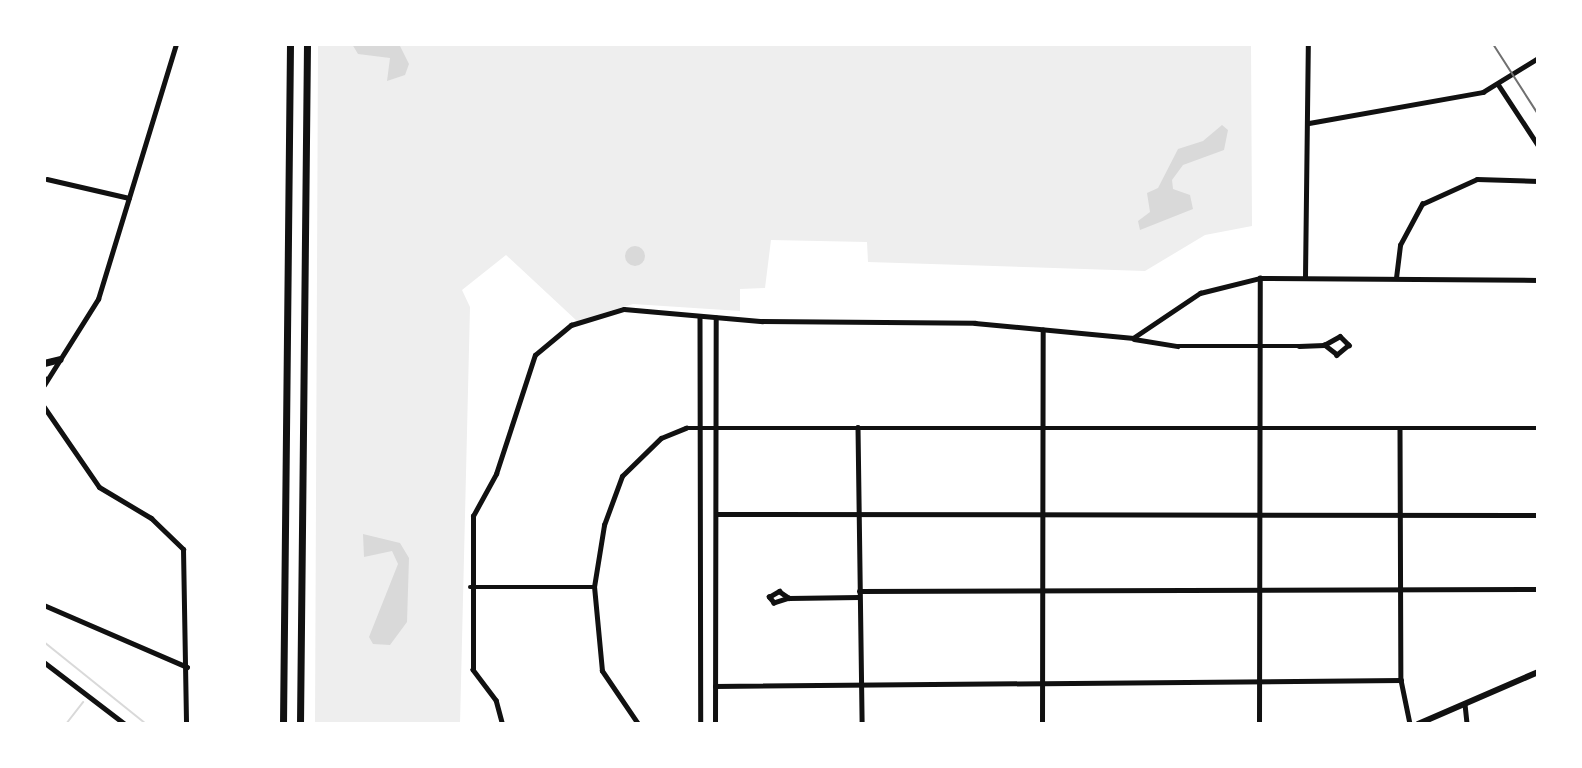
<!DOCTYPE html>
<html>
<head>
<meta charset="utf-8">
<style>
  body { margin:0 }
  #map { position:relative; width:1582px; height:768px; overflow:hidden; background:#fff; font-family:Roboto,sans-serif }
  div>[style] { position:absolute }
  .green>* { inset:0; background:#eee }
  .water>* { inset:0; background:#d9d9d9 }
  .round { border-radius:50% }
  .stream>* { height:2px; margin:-1px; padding:0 1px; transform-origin:1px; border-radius:1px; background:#d9d9d9 }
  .minor>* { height:4.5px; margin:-2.25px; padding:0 2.25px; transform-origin:2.25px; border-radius:2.25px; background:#111 }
  .tertiary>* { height:5px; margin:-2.5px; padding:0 2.5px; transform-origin:2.5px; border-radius:2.5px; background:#111 }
  .secondary>* { height:6px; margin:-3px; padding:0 3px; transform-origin:3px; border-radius:3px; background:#111 }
  .trunk>* { height:7px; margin:-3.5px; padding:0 3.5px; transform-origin:3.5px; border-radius:3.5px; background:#111 }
  .motorway>* { height:7px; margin:-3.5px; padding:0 3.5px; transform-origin:3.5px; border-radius:3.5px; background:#111 }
  .rail>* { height:2px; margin:-1px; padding:0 1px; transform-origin:1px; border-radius:1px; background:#707070 }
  span { translate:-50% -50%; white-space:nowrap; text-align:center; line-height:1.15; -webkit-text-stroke:7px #fff; paint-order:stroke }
  .frame { position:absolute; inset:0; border:46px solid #fff; pointer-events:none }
</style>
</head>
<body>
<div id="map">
  <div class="green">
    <div style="clip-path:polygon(318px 44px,1251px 44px,1252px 226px,1205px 235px,1145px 271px,868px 262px,867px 242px,771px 240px,765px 288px,740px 289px,740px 311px,633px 304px,577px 321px,506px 255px,462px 290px,470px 307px,460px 724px,315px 724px)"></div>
  </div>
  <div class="water">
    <div style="clip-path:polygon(352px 44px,399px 44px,409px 64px,405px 75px,387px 81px,390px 58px,358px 54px)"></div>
    <div style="clip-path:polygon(1222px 125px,1228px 130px,1224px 150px,1183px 165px,1172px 180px,1173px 189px,1190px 195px,1193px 209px,1140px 230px,1138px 221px,1150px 212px,1147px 193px,1158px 188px,1178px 149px,1203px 141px)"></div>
    <div class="round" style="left:625px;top:246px;width:20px;height:20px"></div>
    <div style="clip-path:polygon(363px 534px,400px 543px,409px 558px,407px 622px,390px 645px,373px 644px,369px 637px,398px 564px,392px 551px,364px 557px)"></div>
  </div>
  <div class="stream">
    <div style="left:44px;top:642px;width:131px;rotate:38.8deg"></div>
    <div style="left:66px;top:724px;width:28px;rotate:-52deg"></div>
  </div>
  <div class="minor">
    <div style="left:1498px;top:84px;width:73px;rotate:56.7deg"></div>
    <div style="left:1309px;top:123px;width:177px;rotate:-10.1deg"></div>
    <div style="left:1483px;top:92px;width:65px;rotate:-31.7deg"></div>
    <div style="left:47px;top:179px;width:84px;rotate:13deg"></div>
    <div style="left:1305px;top:277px;width:233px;rotate:-89.3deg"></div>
    <div style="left:1396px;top:278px;width:33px;rotate:-83deg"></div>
    <div style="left:1400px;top:245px;width:47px;rotate:-61.8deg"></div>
    <div style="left:1422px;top:204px;width:60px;rotate:-24.4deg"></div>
    <div style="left:1477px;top:179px;width:61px;rotate:1.9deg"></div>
    <div style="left:700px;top:317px;width:407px;rotate:89.9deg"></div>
    <div style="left:1134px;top:339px;width:44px;rotate:9.2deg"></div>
    <div style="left:1177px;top:346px;width:122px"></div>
    <div style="left:1299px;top:346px;width:25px;rotate:-2deg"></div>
    <div style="left:1324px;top:345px;width:18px;rotate:-29deg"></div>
    <div style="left:1340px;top:336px;width:13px;rotate:45deg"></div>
    <div style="left:1349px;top:345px;width:16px;rotate:140deg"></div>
    <div style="left:1337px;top:355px;width:16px;rotate:-142deg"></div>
    <div style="left:858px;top:427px;width:297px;rotate:89.2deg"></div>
    <div style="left:1400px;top:428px;width:252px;rotate:89.8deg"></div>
    <div style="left:1401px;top:680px;width:45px;rotate:78.4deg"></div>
    <div style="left:716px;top:514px;width:822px;rotate:0.07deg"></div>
    <div style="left:470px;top:587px;width:124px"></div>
    <div style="left:859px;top:591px;width:679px;rotate:-0.17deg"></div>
    <div style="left:789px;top:598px;width:16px;rotate:162deg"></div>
    <div style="left:774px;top:603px;width:8px;rotate:-130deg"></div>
    <div style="left:769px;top:597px;width:12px;rotate:-31deg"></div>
    <div style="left:779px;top:591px;width:12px;rotate:35deg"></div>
    <div style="left:789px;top:598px;width:70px;rotate:-0.8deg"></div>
    <div style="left:44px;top:605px;width:156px;rotate:23.4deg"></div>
    <div style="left:44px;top:662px;width:102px;rotate:37.4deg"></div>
    <div style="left:715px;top:686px;width:686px;rotate:-0.5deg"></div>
    <div style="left:1465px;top:704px;width:20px;rotate:84deg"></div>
    <div style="left:502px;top:724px;width:24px;rotate:-105deg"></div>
    <div style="left:496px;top:701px;width:39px;rotate:-127deg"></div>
    <div style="left:473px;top:670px;width:154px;rotate:-90deg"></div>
    <div style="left:473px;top:516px;width:48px;rotate:-61.3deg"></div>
    <div style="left:496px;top:474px;width:125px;rotate:-71.9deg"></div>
    <div style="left:535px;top:355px;width:47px;rotate:-39.8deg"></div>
    <div style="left:571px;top:325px;width:55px;rotate:-16.8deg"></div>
    <div style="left:624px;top:309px;width:139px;rotate:5deg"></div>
    <div style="left:762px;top:321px;width:213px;rotate:0.5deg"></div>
    <div style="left:975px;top:323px;width:159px;rotate:5.4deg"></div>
    <div style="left:1133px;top:338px;width:81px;rotate:-33.9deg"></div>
    <div style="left:1200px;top:293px;width:62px;rotate:-14deg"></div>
    <div style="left:1260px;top:278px;width:278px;rotate:0.4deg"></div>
    <div style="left:638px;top:724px;width:64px;rotate:-124.2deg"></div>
    <div style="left:602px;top:671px;width:84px;rotate:-95.4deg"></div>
    <div style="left:594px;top:587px;width:63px;rotate:-80.8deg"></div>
    <div style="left:604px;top:525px;width:52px;rotate:-69.8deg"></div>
    <div style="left:622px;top:476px;width:54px;rotate:-44.3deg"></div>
    <div style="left:661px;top:438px;width:27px;rotate:-22deg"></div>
    <div style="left:686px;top:428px;width:852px"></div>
    <div style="left:715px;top:724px;width:406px;rotate:-89.9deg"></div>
    <div style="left:1042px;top:724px;width:394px;rotate:-89.9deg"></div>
    <div style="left:1259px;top:724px;width:446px;rotate:-89.9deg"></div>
  </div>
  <div class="tertiary">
    <div style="left:44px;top:385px;width:102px;rotate:-57.9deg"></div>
    <div style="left:98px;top:299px;width:267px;rotate:-73deg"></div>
    <div style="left:44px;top:407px;width:97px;rotate:55.5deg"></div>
    <div style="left:99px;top:487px;width:61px;rotate:30.8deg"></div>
    <div style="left:151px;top:518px;width:45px;rotate:44.1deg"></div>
    <div style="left:183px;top:549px;width:175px;rotate:89deg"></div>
  </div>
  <div class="secondary">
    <div style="left:1418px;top:724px;width:131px;rotate:-23.4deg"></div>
  </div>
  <div class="trunk">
    <div style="left:283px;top:724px;width:680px;rotate:-89.41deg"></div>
    <div style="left:300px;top:724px;width:680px;rotate:-89.41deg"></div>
  </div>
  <div class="motorway">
    <div style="left:44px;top:363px;width:16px;rotate:-14deg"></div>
    <div style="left:44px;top:379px;width:1px;rotate:45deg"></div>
  </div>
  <div class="rail">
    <div style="left:1493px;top:44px;width:83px;rotate:57.3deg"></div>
  </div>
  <div class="frame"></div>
</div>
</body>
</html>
